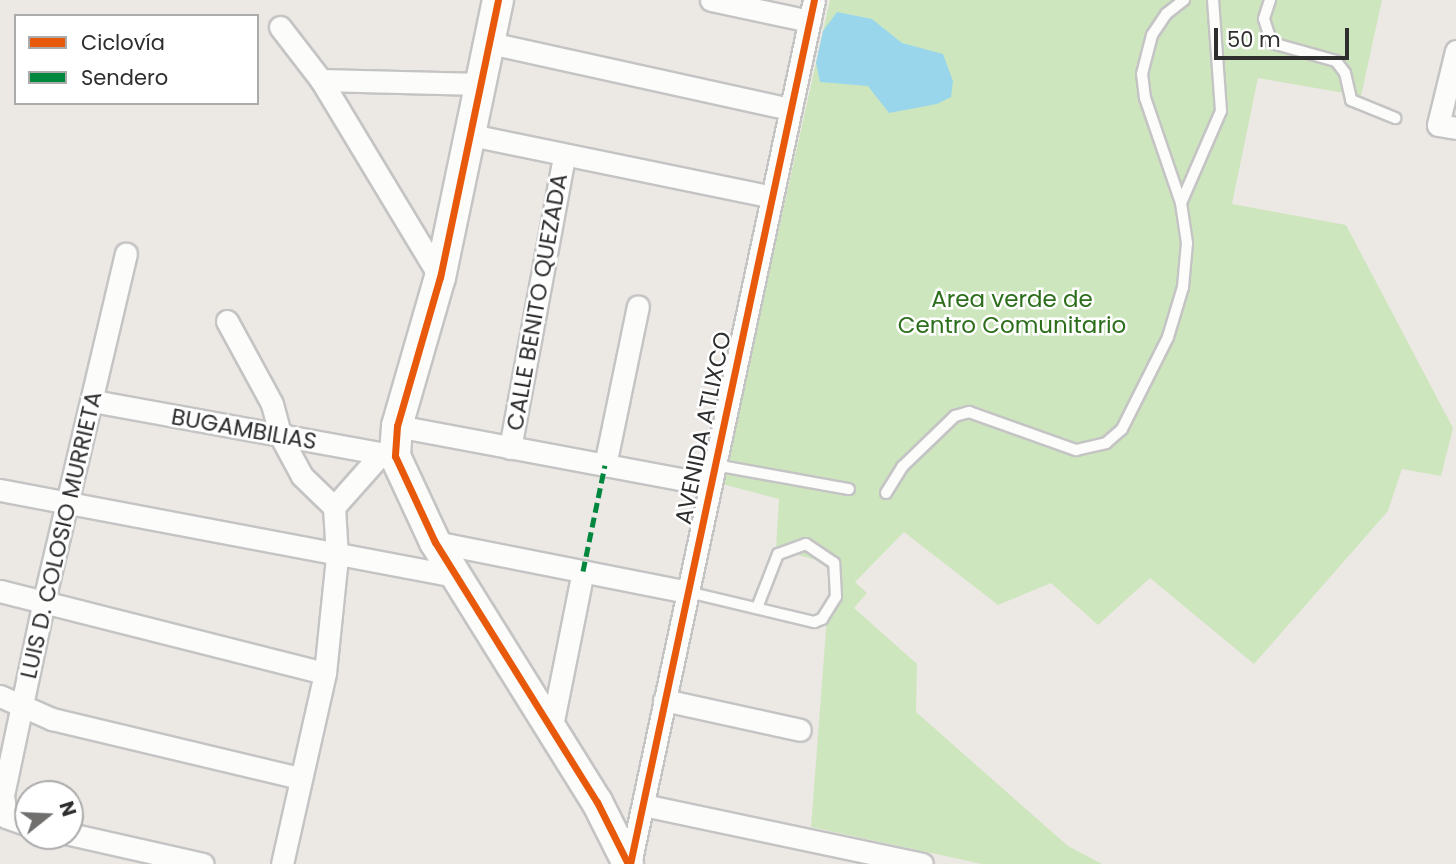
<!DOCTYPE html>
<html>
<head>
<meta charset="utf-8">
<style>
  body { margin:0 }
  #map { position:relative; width:1456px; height:864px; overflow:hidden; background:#ece8e4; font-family:Poppins,sans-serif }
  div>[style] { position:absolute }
  .green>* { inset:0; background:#cee6be }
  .water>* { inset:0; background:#99d6ec }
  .roads { filter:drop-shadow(2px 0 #c5c4c5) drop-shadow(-2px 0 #c5c4c5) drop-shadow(0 2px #c5c4c5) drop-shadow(0 -2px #c5c4c5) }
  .lane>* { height:10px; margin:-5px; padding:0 5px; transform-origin:5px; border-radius:5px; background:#fcfcfb }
  .street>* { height:21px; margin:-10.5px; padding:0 10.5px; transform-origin:10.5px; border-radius:10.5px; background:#fcfcfb }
  .secondary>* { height:30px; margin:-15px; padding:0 15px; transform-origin:15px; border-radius:15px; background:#fcfcfb }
  .quiet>* { height:5px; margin-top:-2.5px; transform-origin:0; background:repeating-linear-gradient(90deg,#00873e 0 10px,transparent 0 15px) }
  .cycleway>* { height:7px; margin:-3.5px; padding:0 3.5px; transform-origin:3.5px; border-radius:3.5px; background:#e8590c }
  span { translate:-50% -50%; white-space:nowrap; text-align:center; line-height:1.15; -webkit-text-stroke:5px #fff; paint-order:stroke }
  .park-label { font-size:23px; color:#2c6e1b }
  .street-label { font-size:23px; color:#2e2e2e }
  .legend { position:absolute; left:14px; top:14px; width:245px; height:91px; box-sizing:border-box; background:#fff; border:2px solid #ababab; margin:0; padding:9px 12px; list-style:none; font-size:21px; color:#2e2e2e }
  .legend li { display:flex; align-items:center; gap:14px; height:35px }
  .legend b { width:35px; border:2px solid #ababab }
  .north { position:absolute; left:14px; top:780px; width:70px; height:70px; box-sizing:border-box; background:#fff; border:2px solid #ababab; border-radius:50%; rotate:72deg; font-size:19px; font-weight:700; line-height:28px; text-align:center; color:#2e2e2e }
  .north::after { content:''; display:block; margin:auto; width:24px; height:32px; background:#706f6e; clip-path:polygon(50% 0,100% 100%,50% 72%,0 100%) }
  .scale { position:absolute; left:1214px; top:28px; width:135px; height:32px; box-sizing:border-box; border:4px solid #2e2e2e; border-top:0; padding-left:9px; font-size:21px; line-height:24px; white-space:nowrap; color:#2e2e2e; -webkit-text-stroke:5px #fff; paint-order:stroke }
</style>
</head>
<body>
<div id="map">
  <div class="green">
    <div style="clip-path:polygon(830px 0,1382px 0,1361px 96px,1258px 78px,1232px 204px,1346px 225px,1453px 428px,1441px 476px,1402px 469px,1388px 511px,1254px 664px,1150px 578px,1098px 625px,1051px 583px,998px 605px,904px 532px,855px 582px,867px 593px,854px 608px,917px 664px,916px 712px,1068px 846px,1102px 864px,982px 864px,811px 827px,831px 564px,776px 549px,779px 499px,722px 484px)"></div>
  </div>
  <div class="water">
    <div style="clip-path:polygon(837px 12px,872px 19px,902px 43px,943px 54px,953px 81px,951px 97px,937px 104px,889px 113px,868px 86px,820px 82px,816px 63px,823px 31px)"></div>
  </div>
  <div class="roads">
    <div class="lane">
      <div style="left:1270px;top:0;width:20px;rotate:108deg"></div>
      <div style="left:1264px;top:19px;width:25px;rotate:72deg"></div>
      <div style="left:1272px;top:43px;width:66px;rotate:15.7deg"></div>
      <div style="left:1336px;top:61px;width:15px;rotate:53deg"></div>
      <div style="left:1345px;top:73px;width:28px;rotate:77deg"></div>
      <div style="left:1351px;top:100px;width:48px;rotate:22.2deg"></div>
      <div style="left:1181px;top:203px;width:111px;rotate:-108.9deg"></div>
      <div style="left:1145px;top:98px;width:24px;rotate:-97deg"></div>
      <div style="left:1142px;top:74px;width:40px;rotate:-75.6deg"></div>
      <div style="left:1152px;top:35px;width:25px;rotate:-56deg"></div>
      <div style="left:1166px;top:14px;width:23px;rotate:-38deg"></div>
      <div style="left:715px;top:465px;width:136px;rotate:10.2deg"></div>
      <div style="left:886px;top:493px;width:31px;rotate:-58deg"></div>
      <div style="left:902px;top:467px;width:74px;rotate:-43.9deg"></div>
      <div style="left:955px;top:416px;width:15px;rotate:-16deg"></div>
      <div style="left:969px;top:412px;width:114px;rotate:19.6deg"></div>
      <div style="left:1076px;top:450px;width:31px;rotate:-13deg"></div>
      <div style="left:1106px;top:443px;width:21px;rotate:-41deg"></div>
      <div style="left:1122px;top:429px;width:103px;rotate:-63.4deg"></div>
      <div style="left:1168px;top:337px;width:52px;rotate:-73.3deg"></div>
      <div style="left:1183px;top:287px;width:44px;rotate:-84.8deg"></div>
      <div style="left:1187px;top:243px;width:40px;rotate:-98.5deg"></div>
      <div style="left:1181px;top:203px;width:100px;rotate:-66.5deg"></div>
      <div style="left:1221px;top:111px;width:111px;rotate:-94.1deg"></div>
      <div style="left:688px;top:592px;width:130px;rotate:13.4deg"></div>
      <div style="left:814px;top:622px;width:9px;rotate:-21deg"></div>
      <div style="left:822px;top:619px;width:26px;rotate:-58deg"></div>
      <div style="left:836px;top:597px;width:34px;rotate:-93deg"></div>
      <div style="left:834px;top:563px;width:34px;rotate:-146deg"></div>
      <div style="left:806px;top:544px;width:30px;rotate:160deg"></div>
      <div style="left:778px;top:554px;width:58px;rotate:111.3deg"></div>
    </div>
    <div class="street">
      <div style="left:711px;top:0;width:101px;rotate:12deg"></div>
      <div style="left:280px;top:27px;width:67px;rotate:52.3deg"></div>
      <div style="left:321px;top:80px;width:230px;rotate:58.9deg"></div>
      <div style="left:490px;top:43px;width:308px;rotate:12.4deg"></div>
      <div style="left:1456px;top:51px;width:76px;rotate:103.7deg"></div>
      <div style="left:1438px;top:125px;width:18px;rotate:9deg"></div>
      <div style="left:321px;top:80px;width:159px;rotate:1.4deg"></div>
      <div style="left:471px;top:135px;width:307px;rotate:11.6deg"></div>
      <div style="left:227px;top:321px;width:94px;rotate:61.5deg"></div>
      <div style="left:272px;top:404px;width:34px;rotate:75deg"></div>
      <div style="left:281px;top:437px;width:44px;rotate:61.7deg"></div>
      <div style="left:302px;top:476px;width:45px;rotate:44.1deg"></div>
      <div style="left:93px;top:401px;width:302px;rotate:10.3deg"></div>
      <div style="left:397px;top:426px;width:319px;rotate:10.6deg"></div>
      <div style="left:510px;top:448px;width:296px;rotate:-79.5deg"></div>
      <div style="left:605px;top:465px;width:162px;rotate:-78.3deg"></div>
      <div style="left:0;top:490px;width:467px;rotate:10.7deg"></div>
      <div style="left:435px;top:542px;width:258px;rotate:11.2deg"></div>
      <div style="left:0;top:591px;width:335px;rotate:14.2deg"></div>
      <div style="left:0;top:696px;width:57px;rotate:23.9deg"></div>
      <div style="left:52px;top:719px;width:255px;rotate:13.4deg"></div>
      <div style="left:664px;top:700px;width:139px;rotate:12.4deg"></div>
      <div style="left:552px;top:726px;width:158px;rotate:-78.7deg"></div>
      <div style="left:643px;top:805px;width:285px;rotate:11.9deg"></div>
      <div style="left:28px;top:825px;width:23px;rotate:-160deg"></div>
      <div style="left:6px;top:817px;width:22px;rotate:-98deg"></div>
      <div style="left:3px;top:795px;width:199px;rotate:-78.1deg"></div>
      <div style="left:44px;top:600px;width:356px;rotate:-76.7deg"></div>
      <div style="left:70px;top:834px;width:136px;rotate:12.7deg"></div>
      <div style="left:282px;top:864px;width:196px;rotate:-77.3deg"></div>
      <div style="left:325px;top:673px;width:117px;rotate:-84.1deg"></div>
      <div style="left:337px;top:557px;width:50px;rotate:-93.4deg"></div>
      <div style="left:334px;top:507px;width:72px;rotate:-48.4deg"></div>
      <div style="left:630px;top:864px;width:883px;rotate:-77.98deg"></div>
    </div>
    <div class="secondary">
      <div style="left:498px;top:0;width:283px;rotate:101.8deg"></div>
      <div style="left:440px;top:277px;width:155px;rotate:106.1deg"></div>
      <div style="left:397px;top:426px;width:30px;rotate:94deg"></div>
      <div style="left:395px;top:456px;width:95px;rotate:65.1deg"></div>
      <div style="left:435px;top:542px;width:306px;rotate:58.1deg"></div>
      <div style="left:597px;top:802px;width:69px;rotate:63.4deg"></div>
    </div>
  </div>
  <div class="quiet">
    <div style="left:583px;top:571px;width:108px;rotate:-78.3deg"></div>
  </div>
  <div class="cycleway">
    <div style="left:498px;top:0;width:283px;rotate:101.8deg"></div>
    <div style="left:440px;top:277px;width:155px;rotate:106.1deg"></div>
    <div style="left:397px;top:426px;width:30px;rotate:94deg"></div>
    <div style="left:395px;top:456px;width:95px;rotate:65.1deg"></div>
    <div style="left:435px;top:542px;width:306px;rotate:58.1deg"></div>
    <div style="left:597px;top:802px;width:69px;rotate:63.4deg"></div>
    <div style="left:630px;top:864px;width:883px;rotate:-77.98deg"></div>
  </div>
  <div class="park-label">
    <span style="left:1012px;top:312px">Area verde de<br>Centro Comunitario</span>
  </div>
  <div class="street-label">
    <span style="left:537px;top:302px;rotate:-80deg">CALLE BENITO QUEZADA</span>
    <span style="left:703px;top:428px;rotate:-78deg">AVENIDA ATLIXCO</span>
    <span style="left:244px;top:429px;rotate:10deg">BUGAMBILIAS</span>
    <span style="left:61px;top:535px;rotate:-77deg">LUIS D. COLOSIO MURRIETA</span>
  </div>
  <ul class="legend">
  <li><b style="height:9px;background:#e8590c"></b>Ciclovía</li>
  <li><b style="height:9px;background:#00873e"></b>Sendero</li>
  </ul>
  <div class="north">N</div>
  <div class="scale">50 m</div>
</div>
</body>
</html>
